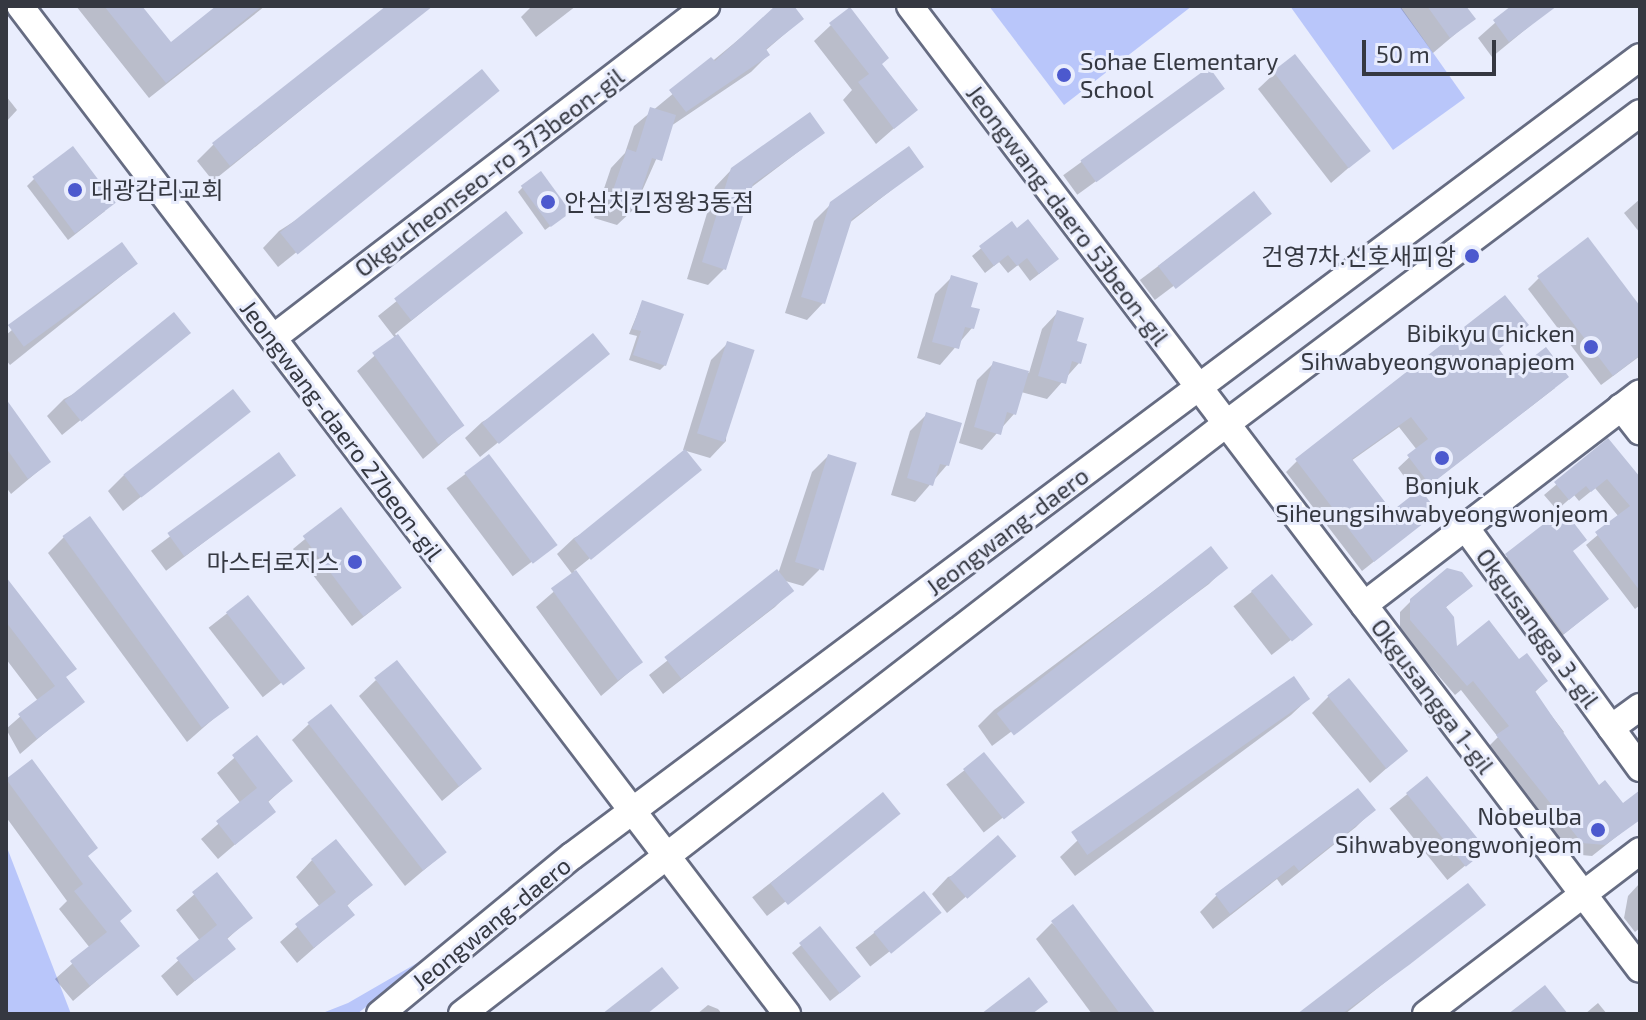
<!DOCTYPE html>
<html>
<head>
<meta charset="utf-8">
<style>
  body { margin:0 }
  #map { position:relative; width:1646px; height:1020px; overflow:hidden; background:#e9edfd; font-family:"Exo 2","Noto Sans KR",sans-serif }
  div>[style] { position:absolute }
  .green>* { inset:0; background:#b9c6fa }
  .shadow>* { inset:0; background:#0003; transform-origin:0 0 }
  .building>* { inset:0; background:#bcc2db; transform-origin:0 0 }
  .roads { filter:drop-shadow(2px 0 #666c82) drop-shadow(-2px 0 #666c82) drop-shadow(0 2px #666c82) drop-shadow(0 -2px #666c82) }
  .minor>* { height:26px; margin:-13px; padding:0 13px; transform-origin:13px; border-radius:13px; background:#fff }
  .dots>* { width:22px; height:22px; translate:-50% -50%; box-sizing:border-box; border:4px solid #e9edfd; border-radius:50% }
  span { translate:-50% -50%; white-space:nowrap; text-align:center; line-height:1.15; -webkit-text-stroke:6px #e9edfd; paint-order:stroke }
  .poi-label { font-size:24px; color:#353841 }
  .left { translate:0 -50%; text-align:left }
  .right { translate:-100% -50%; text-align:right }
  .street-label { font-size:24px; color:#353841 }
  .frame { position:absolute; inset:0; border:8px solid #353841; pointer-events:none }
  .scale { position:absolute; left:1362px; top:40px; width:134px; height:36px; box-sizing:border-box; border:4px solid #353841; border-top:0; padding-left:10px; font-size:24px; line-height:28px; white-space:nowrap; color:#353841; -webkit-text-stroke:6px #e9edfd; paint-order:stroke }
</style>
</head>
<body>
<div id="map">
  <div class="green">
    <div style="clip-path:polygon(989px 6px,1192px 6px,1064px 105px)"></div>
    <div style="clip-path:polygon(1290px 6px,1400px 6px,1465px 98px,1393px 150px)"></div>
    <div style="clip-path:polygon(6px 845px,71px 1014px,6px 1014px)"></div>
    <div style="clip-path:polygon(431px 955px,357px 1014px,320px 1014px,348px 1003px)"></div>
  </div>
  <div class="shadow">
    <div style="clip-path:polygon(76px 6px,140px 6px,170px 45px,220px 6px,265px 6px,149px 98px)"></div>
    <div style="clip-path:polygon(389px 6px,430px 6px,213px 181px,197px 161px,213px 145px)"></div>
    <div style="clip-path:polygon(532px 6px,576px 6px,536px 37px,521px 17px)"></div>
    <div style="clip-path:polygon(779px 6px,792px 6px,802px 19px,765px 51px,768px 55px,751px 72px,671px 126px,634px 209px,617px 225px,594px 218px,611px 168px,625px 153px,634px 126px)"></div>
    <div style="clip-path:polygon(1399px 6px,1464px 6px,1473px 19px,1433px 53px)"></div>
    <div style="clip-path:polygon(1514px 6px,1554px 6px,1492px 57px,1478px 38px)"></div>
    <div style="clip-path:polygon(831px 25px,880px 64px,915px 110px,876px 144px,843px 100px,852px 90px,814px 41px)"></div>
    <div style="left:1208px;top:70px;width:24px;height:179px;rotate:54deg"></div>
    <div style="clip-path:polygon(1275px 73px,1368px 151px,1331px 183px,1258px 89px)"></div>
    <div style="clip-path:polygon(497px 91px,278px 267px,263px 248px,279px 231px)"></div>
    <div style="clip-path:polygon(6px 96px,17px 110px,6px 122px)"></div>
    <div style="clip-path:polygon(823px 133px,749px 189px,724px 269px,708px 285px,687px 279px,715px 187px,732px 169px)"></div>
    <div style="clip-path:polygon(921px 167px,848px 224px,823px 303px,807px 320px,785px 313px,814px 221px,831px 204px)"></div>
    <div style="clip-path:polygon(35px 178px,105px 211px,68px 240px,27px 186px)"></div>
    <div style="clip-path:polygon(523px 187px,564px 216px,545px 230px,518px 192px)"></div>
    <div style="left:1254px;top:194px;width:25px;height:143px;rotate:53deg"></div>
    <div style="clip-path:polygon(1640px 199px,1640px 233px,1624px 213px)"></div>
    <div style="clip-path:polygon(506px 214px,521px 232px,395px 334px,463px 425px,423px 459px,357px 371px,395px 338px,378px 316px)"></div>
    <div style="clip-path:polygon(1011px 223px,1048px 267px,1030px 281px,1018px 265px,1008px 273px,999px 262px,985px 273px,972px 256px)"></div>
    <div style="clip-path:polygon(136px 264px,10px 365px,6px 360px,6px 335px,12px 330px)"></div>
    <div style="clip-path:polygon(951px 278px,972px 328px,940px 365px,917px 358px,935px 294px)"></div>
    <div style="clip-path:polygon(1539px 278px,1640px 309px,1640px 356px,1601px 385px,1528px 289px)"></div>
    <div style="clip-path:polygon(642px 303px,665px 365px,660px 370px,629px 360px,637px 336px,629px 334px)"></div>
    <div style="clip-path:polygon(1058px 312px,1079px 363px,1047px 399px,1021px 392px,1014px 414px,982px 450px,959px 443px,977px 380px,994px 363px,1029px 373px,1042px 329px)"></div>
    <div style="clip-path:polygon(188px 333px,62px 435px,47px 416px,64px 399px)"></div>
    <div style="clip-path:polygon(728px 343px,726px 441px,710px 458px,683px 450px,711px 360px)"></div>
    <div style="clip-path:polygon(608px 354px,480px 457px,465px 438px,482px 422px)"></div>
    <div style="clip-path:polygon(evenodd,1515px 374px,1555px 388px,1420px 492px,1436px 512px,1362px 571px,1286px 472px,1297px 461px,1515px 374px,1399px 427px,1417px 450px,1398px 468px,1417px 494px,1391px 514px,1351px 461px,1399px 427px)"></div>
    <div style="clip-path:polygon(6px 403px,49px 462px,11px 494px,6px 487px)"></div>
    <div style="clip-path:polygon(248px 412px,123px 511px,108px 491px,124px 475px)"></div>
    <div style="clip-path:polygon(926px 415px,947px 465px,915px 502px,891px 495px,910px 431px)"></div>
    <div style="clip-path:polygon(1608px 441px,1640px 495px,1640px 605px,1635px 609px,1586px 545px,1619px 517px,1595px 488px,1579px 501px,1574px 495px,1557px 510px,1544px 495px)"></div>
    <div style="left:278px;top:455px;width:25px;height:159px;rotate:53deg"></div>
    <div style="clip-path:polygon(828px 456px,819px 570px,803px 586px,782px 580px,791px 591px,775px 607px,663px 694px,649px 675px,778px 574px,812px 472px)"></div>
    <div style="left:488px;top:457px;width:110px;height:52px;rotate:53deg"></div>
    <div style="clip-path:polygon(700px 470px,574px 571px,641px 662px,601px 696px,536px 607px,573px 575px,557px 554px,574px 538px)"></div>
    <div style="clip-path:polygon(340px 510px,388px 598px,352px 626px,293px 549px)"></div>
    <div style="clip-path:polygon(1563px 512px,1571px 553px,1607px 599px,1552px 644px,1495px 567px)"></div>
    <div style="clip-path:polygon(64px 537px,228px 706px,187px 742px,48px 553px)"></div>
    <div style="clip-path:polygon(1211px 548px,1225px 568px,1209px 584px,992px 746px,978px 726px,994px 710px)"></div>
    <div style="left:1272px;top:576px;width:62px;height:49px;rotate:52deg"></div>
    <div style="clip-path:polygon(1470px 586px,1445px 608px,1455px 650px,1519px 661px,1546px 681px,1534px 693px,1564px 732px,1559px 737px,1599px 788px,1623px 806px,1640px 799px,1640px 818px,1592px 856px,1571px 854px,1487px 748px,1498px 737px,1461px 690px,1455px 695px,1400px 631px,1400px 612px,1412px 600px)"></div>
    <div style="clip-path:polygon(6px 589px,82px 701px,20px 754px,6px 729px,38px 701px,6px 659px)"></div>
    <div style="left:248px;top:597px;width:88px;height:50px;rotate:52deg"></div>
    <div style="clip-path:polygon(1294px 679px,1308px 699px,1291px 715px,1075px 876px,1060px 857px,1077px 841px)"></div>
    <div style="clip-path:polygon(376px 680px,480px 769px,442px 801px,359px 696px)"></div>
    <div style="clip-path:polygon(1329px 696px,1406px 751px,1370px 783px,1312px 713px)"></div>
    <div style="clip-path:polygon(309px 724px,444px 853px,405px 886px,292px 740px)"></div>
    <div style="clip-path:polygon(257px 738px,291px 781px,267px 803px,273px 812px,218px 859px,201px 839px,241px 804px,217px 773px)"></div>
    <div style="left:984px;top:755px;width:61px;height:48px;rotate:52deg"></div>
    <div style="clip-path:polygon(32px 762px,118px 922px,137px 946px,73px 1001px,55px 979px,90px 948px,59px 909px,67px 901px,6px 817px,6px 781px)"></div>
    <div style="left:1426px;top:779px;width:92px;height:47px;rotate:51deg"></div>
    <div style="clip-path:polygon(1358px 791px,1373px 810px,1356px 827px,1282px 886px,1277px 879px,1213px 929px,1200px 912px,1216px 896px)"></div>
    <div style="left:883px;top:795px;width:24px;height:166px;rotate:52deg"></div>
    <div style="clip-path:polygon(1013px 856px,947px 913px,932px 894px,948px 877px)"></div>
    <div style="clip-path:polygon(312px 860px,370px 884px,346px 907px,352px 915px,297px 963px,280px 942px,320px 907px,296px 877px)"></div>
    <div style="clip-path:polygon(217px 875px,250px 918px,226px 940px,233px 949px,177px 996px,161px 976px,200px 941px,176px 910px)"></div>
    <div style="clip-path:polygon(1639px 884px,1640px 928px,1635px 932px,1624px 918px,1628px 896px)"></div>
    <div style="left:924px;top:894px;width:24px;height:87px;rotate:52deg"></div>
    <div style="clip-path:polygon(1483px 905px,1345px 1014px,1301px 1014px)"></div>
    <div style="clip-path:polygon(1052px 923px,1154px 1014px,1092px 1014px,1036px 939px)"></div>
    <div style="clip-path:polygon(820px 929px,850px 985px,830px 1001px,792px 953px)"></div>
    <div style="clip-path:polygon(1598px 1003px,1607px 1014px,1585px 1014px)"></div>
    <div style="clip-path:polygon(708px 1005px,718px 1009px,722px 1014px,697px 1014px)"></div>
  </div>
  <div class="building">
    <div style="clip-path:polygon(104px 6px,142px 6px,171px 42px,216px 6px,262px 6px,166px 83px)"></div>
    <div style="clip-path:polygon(386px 6px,433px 6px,230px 166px,212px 143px)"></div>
    <div style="clip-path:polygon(775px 6px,794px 6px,804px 19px,766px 49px,770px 55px,686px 112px,669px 90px,711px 57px,715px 61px)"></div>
    <div style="clip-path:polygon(1427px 6px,1466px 6px,1476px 19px,1450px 38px)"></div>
    <div style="clip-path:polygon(1511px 6px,1557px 6px,1509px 42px,1493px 20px)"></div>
    <div style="clip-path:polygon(850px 7px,889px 58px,882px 64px,918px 110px,894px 129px,858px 82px,869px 74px,829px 23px)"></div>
    <div style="left:1295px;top:54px;width:123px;height:28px;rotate:52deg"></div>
    <div style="left:1209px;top:67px;width:27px;height:159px;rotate:54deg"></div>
    <div style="left:482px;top:69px;width:28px;height:260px;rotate:51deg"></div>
    <div style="clip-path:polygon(650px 107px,676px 115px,662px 161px,652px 158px,635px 210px,609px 202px,627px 149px,636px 152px)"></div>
    <div style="clip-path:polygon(810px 112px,825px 133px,753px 184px,726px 270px,702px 262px,731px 168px)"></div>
    <div style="left:73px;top:146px;width:71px;height:51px;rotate:53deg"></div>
    <div style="clip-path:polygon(909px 146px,924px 167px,852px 219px,825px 304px,801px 297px,830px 202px)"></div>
    <div style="left:541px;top:171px;width:51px;height:25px;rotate:54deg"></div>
    <div style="left:1254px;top:191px;width:29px;height:122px;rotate:52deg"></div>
    <div style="left:506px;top:211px;width:28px;height:142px;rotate:52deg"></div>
    <div style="clip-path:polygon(1028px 219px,1059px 259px,1039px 274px,1027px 258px,1017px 266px,1008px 255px,994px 266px,979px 246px,1012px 221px,1017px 228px)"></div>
    <div style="clip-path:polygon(1588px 237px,1640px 306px,1640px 355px,1613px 376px,1537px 276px)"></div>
    <div style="left:122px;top:242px;width:27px;height:141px;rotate:54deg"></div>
    <div style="clip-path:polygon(951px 275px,978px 283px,971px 307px,980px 309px,974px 329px,965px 327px,959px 349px,932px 342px)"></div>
    <div style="clip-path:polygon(1505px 295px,1529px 325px,1499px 349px,1515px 371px,1546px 347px,1569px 377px,1430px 485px,1407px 455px,1428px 439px,1411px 417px,1352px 459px,1392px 511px,1420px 489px,1438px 512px,1374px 562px,1295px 459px)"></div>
    <div style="clip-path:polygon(642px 300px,684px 314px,666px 366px,633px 355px,641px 331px,632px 329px)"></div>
    <div style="clip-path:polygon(1057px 310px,1084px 318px,1077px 341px,1087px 344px,1081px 364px,1072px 361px,1066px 384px,1038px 376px)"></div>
    <div style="left:174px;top:312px;width:27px;height:141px;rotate:51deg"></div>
    <div style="left:593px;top:333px;width:27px;height:143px;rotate:51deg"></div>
    <div style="left:398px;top:334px;width:113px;height:32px;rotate:54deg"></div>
    <div style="left:727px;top:341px;width:29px;height:97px;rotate:18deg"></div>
    <div style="clip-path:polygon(993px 361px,1029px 371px,1016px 415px,1007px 412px,1001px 435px,974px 427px)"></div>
    <div style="left:233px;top:389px;width:29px;height:139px;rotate:52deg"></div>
    <div style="clip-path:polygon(6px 399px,51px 462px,28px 479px,6px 448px)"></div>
    <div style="clip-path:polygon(926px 412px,962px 423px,949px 466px,940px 464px,933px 486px,907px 478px)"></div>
    <div style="clip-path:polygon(1608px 438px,1640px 477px,1640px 591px,1595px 532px,1630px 506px,1607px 479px,1591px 492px,1586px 486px,1569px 500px,1554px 482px)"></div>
    <div style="left:685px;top:449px;width:27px;height:143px;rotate:51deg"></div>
    <div style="left:279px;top:452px;width:29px;height:138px;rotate:54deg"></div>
    <div style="left:489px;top:454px;width:114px;height:31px;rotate:53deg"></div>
    <div style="left:828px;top:454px;width:30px;height:113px;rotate:17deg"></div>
    <div style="left:341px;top:507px;width:101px;height:48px;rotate:53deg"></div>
    <div style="clip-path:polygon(1563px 509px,1587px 540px,1573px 551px,1609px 599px,1564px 634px,1505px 554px)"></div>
    <div style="left:90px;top:516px;width:237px;height:34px;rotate:54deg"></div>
    <div style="left:1211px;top:546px;width:28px;height:272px;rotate:52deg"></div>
    <div style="clip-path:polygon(1447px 568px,1462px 572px,1473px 586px,1446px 607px,1454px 617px,1457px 646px,1489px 620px,1519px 659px,1527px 653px,1548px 681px,1535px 691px,1599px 785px,1605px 780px,1623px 803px,1640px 790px,1640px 820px,1605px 845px,1582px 843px,1496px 735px,1509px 726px,1473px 681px,1467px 686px,1410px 620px,1410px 599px)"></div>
    <div style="left:777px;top:569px;width:28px;height:143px;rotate:52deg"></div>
    <div style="left:576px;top:570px;width:114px;height:31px;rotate:54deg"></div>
    <div style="left:1272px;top:574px;width:65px;height:27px;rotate:51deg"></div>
    <div style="clip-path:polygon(6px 577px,77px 669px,66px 677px,85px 702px,37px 739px,18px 714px,55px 686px,6px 622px)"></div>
    <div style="left:248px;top:595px;width:93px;height:28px;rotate:52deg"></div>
    <div style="left:397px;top:660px;width:138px;height:29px;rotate:52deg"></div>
    <div style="left:1294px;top:676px;width:28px;height:272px;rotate:55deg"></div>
    <div style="left:1349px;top:678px;width:94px;height:28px;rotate:51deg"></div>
    <div style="left:331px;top:704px;width:188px;height:30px;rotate:52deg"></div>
    <div style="clip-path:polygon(257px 735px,293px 781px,268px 801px,276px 812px,235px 845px,216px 821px,257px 788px,232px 755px)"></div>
    <div style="left:984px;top:752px;width:65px;height:27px;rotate:51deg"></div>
    <div style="clip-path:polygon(32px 759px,98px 848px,88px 856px,132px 911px,120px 921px,140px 946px,90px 986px,70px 961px,107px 932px,74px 891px,83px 884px,6px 779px)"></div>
    <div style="left:1427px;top:776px;width:95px;height:27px;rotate:51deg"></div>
    <div style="clip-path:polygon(1358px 788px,1376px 810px,1299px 871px,1294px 865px,1230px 914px,1215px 894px)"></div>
    <div style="left:883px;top:792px;width:28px;height:145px;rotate:51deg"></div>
    <div style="left:998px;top:835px;width:28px;height:65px;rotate:49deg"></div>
    <div style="clip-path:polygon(336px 839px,373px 885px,347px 905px,355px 915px,314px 948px,295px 924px,336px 892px,311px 859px)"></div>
    <div style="clip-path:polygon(217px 872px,253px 918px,227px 938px,236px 949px,195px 981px,176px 958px,217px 925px,192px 892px)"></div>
    <div style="clip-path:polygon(1468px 883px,1486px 905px,1409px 965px,1342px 1014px,1297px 1014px)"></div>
    <div style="left:924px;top:891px;width:28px;height:65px;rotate:51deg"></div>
    <div style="clip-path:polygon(1073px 904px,1118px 964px,1156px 1014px,1120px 1014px,1106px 995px,1051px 921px)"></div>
    <div style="left:820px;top:926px;width:65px;height:27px;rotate:51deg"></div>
    <div style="clip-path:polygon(662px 967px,679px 988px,647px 1014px,602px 1014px)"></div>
    <div style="clip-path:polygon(1029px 977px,1048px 1002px,1032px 1014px,981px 1014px)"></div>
    <div style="clip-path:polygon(1545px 985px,1568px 1014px,1508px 1014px)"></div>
  </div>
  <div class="roads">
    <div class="minor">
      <div style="left:20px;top:6px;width:1267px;rotate:52.73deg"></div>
      <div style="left:910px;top:6px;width:1208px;rotate:52.84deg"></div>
      <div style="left:273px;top:338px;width:546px;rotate:-37.48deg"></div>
      <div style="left:1621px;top:407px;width:31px;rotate:52deg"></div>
      <div style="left:1465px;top:527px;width:298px;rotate:54deg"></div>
      <div style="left:1364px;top:605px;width:348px;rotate:-37.5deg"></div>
      <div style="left:1611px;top:728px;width:36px;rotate:-36deg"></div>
      <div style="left:380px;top:1014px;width:249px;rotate:-39.5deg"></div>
      <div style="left:572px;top:856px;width:1334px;rotate:-36.8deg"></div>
      <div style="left:462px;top:1014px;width:965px;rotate:-37.68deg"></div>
      <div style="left:1226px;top:424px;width:518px;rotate:-36.91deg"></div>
      <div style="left:1426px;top:1014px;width:269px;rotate:-37.3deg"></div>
    </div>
  </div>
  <div class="dots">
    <div style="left:1064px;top:75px;background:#4c59ce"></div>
    <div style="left:75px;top:190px;background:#4c59ce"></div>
    <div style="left:548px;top:202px;background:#4c59ce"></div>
    <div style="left:1472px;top:256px;background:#4c59ce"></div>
    <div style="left:1591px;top:347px;background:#4c59ce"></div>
    <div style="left:1442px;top:458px;background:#4c59ce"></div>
    <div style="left:355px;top:562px;background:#4c59ce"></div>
    <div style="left:1598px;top:830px;background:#4c59ce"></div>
  </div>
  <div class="poi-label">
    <span class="left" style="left:1080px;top:75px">Sohae Elementary<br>School</span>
    <span class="left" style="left:91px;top:190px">대광감리교회</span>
    <span class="left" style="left:564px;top:202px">안심치킨정왕3동점</span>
    <span class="right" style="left:1456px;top:256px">건영7차.신호새피앙</span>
    <span class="right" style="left:1575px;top:347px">Bibikyu Chicken<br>Sihwabyeongwonapjeom</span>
    <span style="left:1442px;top:499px">Bonjuk<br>Siheungsihwabyeongwonjeom</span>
    <span class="right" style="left:339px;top:562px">마스터로지스</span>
    <span class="right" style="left:1582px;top:830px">Nobeulba<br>Sihwabyeongwonjeom</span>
  </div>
  <div class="street-label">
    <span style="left:489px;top:172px;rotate:-37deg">Okgucheonseo-ro 373beon-gil</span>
    <span style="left:1068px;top:215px;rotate:53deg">Jeongwang-daero 53beon-gil</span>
    <span style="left:342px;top:430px;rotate:53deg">Jeongwang-daero 27beon-gil</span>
    <span style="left:1007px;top:531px;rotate:-37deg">Jeongwang-daero</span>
    <span style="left:1538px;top:628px;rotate:54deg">Okgusangga 3-gil</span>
    <span style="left:1433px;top:696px;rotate:53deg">Okgusangga 1-gil</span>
    <span style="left:491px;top:923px;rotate:-39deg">Jeongwang-daero</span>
  </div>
  <div class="frame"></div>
  <div class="scale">50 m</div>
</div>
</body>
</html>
